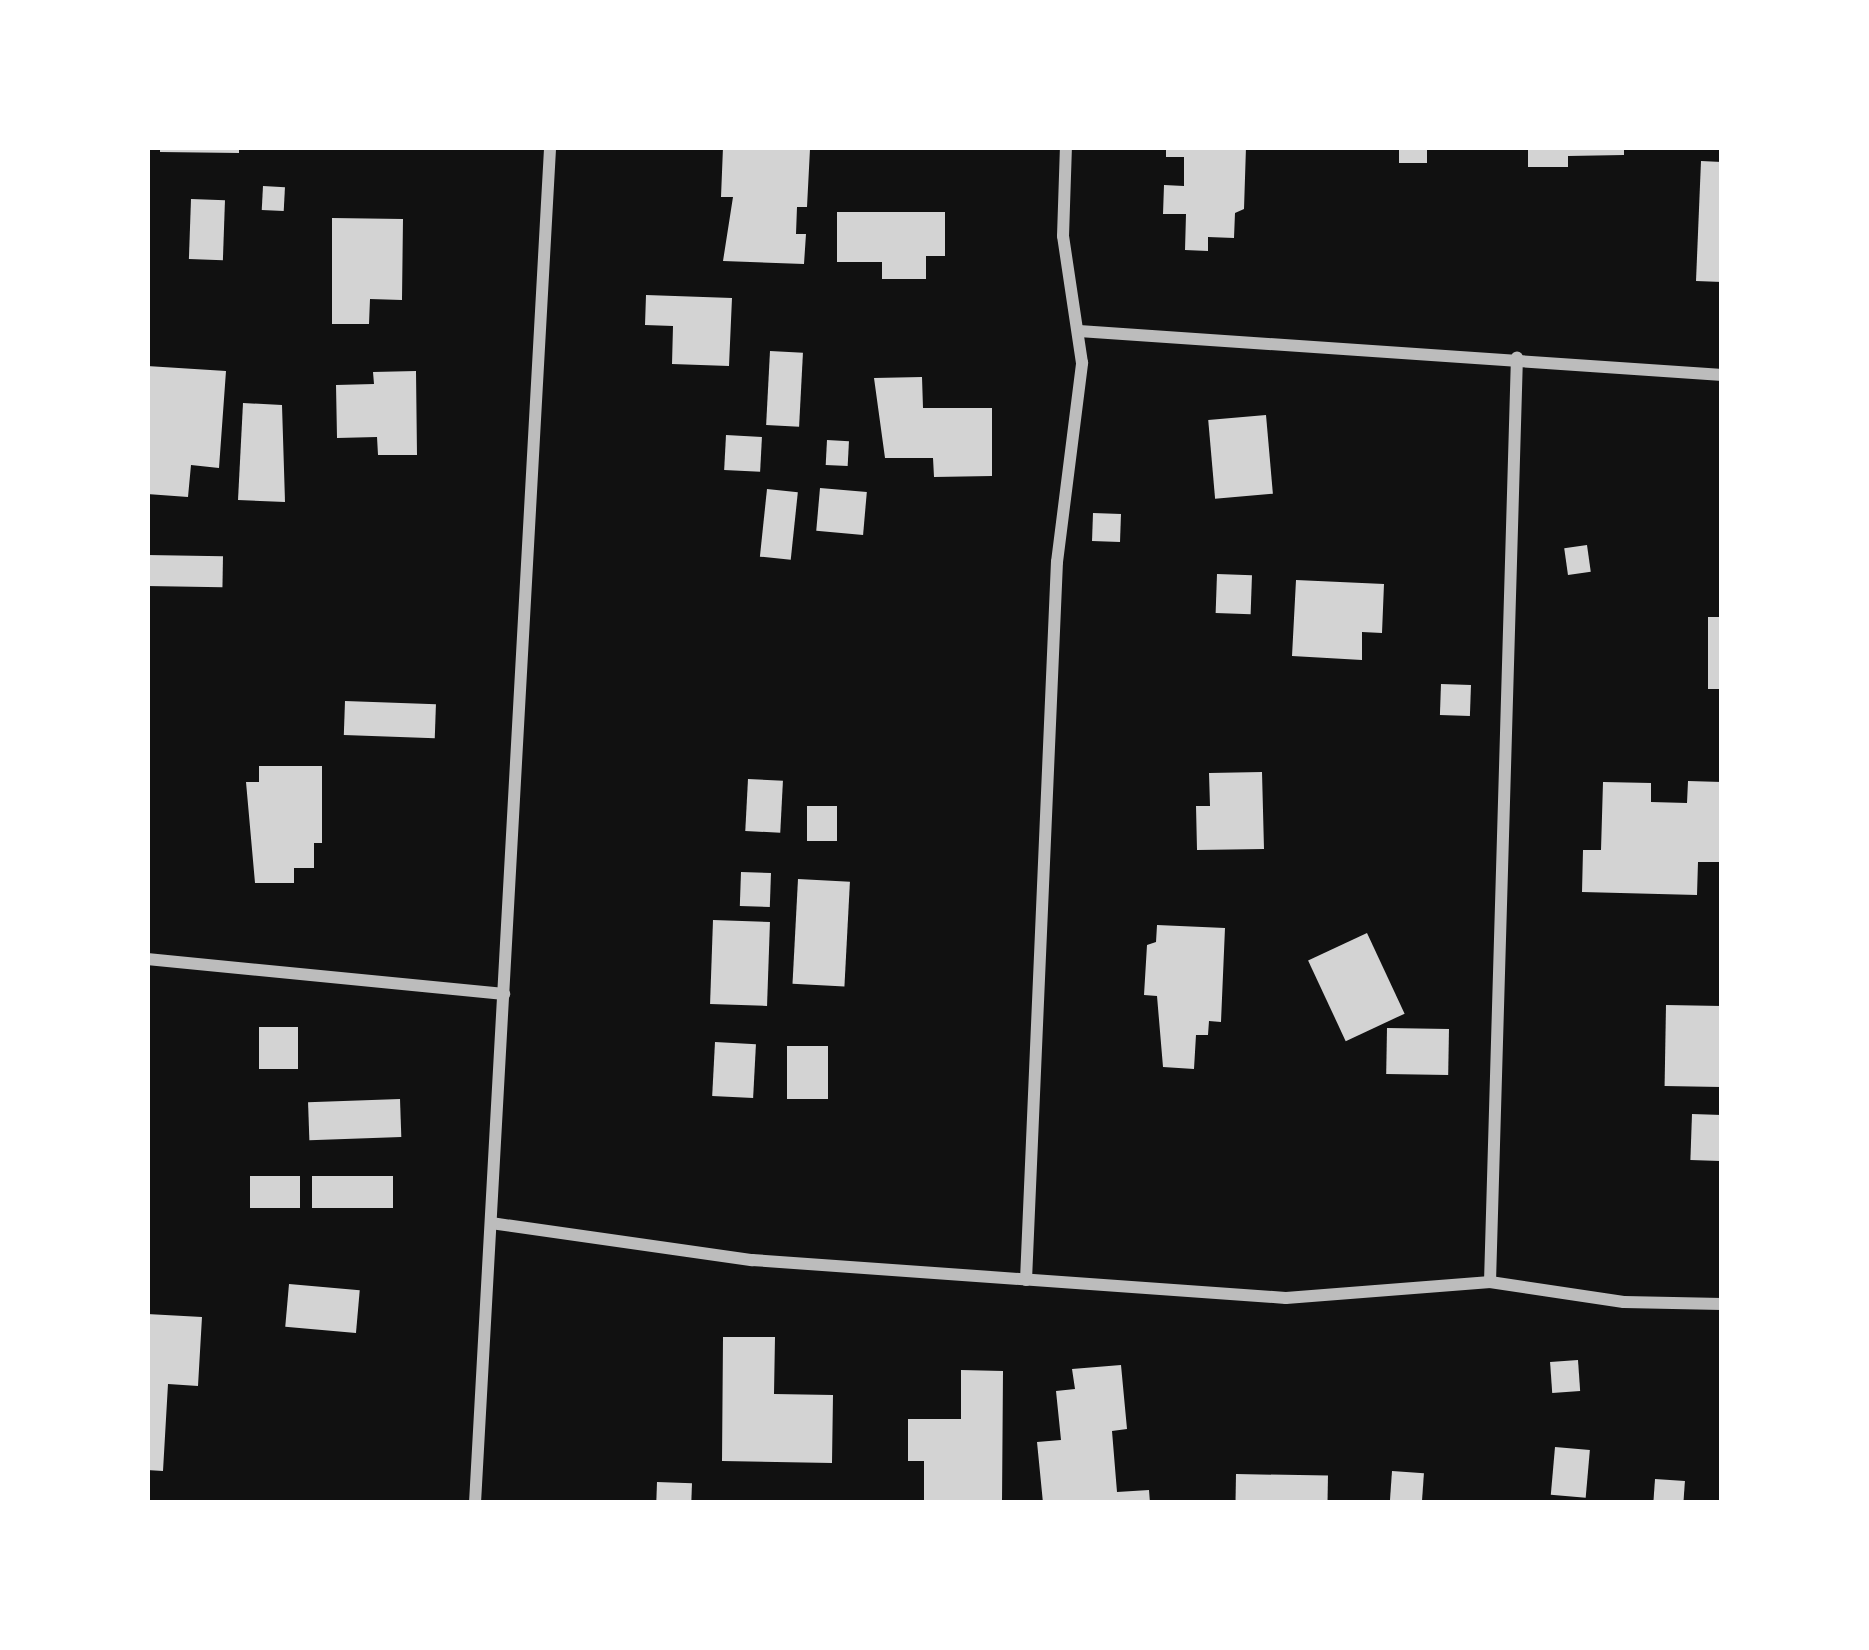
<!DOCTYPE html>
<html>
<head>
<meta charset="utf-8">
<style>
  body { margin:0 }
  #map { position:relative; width:1869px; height:1650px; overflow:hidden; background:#111; font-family:Mulish,sans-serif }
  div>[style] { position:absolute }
  .building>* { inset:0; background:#d3d3d3; transform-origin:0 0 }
  .minor>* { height:12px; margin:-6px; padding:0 6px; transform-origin:6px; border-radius:6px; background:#bcbcbc }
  span { translate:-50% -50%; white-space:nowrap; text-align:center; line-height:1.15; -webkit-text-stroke:12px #fff; paint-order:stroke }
  .frame { position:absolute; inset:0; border:150px solid #fff; pointer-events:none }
</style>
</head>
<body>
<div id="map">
  <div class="building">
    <div style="clip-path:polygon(160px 147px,239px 147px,239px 153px,160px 152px)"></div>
    <div style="clip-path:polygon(723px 147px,810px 149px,807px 207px,797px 207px,796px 234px,806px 234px,804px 264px,723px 261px,733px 197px,721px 197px)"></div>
    <div style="clip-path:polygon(1166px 147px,1246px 147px,1244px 209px,1235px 213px,1234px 238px,1208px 237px,1208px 251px,1185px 250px,1186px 214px,1163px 214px,1164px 185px,1184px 186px,1184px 157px,1166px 157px)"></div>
    <div style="left:1399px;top:147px;width:28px;height:16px"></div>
    <div style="clip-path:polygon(1528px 147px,1624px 147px,1624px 155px,1568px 156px,1568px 167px,1528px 167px)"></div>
    <div style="clip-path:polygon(1701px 161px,1722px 162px,1722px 282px,1696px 281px)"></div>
    <div style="left:263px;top:186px;width:22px;height:24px;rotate:3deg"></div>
    <div style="left:191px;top:199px;width:34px;height:60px;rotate:2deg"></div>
    <div style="clip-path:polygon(837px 212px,945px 212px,945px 256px,926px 256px,926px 279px,882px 279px,882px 262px,837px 262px)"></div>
    <div style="clip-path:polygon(332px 218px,403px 219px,402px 300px,370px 299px,369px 324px,332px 324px)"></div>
    <div style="clip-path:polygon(646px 295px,732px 298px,729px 366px,672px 364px,673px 326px,645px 325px)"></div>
    <div style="left:770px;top:351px;width:33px;height:74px;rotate:3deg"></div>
    <div style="clip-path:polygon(147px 366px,226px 371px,219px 468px,191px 465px,188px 497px,147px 494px)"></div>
    <div style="clip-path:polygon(416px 371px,417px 455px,378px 455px,377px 437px,337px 438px,336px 385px,374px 384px,373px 372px)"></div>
    <div style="clip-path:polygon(922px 377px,923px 408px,992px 408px,992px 476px,934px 477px,933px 458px,885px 458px,874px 378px)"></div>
    <div style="clip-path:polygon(243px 403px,282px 405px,285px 502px,238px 500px)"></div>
    <div style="left:1266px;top:415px;width:79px;height:58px;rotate:85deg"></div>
    <div style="left:726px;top:435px;width:36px;height:35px;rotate:3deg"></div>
    <div style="left:827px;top:440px;width:22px;height:25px;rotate:3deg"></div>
    <div style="left:820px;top:488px;width:47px;height:43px;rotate:5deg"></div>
    <div style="left:767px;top:489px;width:31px;height:68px;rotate:6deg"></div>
    <div style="left:1093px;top:513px;width:28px;height:28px;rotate:2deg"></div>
    <div style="left:1587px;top:545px;width:27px;height:23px;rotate:82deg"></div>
    <div style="left:147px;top:555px;width:76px;height:31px;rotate:1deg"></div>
    <div style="left:1217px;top:574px;width:35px;height:39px;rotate:2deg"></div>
    <div style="clip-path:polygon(1296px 580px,1384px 584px,1382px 633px,1362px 632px,1362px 660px,1292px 656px)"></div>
    <div style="left:1708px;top:617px;width:14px;height:72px"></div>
    <div style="left:1441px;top:684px;width:30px;height:31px;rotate:2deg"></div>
    <div style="left:345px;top:701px;width:91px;height:34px;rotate:2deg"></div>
    <div style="clip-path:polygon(259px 766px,322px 766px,322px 843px,314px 843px,314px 868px,294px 868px,294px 883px,255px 883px,246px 782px,259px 782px)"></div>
    <div style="clip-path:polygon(1262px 772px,1264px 849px,1197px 850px,1196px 806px,1210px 806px,1209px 773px)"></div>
    <div style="left:748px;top:779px;width:35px;height:52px;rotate:3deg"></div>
    <div style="clip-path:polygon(1688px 781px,1722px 782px,1722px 862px,1698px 862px,1697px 895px,1582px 892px,1583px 850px,1601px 850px,1603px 782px,1651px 783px,1651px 802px,1687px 803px)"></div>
    <div style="left:807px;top:806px;width:30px;height:35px"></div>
    <div style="left:741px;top:872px;width:30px;height:34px;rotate:2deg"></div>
    <div style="left:798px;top:879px;width:52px;height:105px;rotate:3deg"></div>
    <div style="left:713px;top:920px;width:57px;height:84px;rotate:2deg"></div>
    <div style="clip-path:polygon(1157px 925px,1225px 928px,1221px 1022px,1209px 1021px,1208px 1035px,1196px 1035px,1194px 1069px,1163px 1067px,1157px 996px,1144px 995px,1147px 945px,1156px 942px)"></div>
    <div style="left:1367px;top:933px;width:89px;height:65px;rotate:65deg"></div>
    <div style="left:1666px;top:1005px;width:56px;height:81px;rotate:1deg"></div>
    <div style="left:259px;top:1027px;width:39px;height:42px"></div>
    <div style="left:1387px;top:1028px;width:62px;height:46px;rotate:1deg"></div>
    <div style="left:715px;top:1042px;width:41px;height:54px;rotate:3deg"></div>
    <div style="left:787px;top:1046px;width:41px;height:53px"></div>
    <div style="left:400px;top:1099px;width:38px;height:92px;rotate:88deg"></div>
    <div style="left:1692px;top:1114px;width:30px;height:46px;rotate:2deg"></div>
    <div style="left:250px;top:1176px;width:50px;height:32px"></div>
    <div style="left:312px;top:1176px;width:81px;height:32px"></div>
    <div style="left:289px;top:1284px;width:71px;height:43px;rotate:5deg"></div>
    <div style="clip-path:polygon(147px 1314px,202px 1317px,198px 1386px,168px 1384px,163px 1471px,147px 1470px)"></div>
    <div style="clip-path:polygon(723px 1337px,775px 1337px,774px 1394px,833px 1395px,832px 1463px,722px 1461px)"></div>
    <div style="left:1578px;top:1360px;width:31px;height:28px;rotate:86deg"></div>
    <div style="clip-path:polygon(1121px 1365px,1127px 1429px,1112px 1431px,1117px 1492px,1149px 1490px,1150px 1503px,1043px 1503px,1037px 1442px,1061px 1440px,1056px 1391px,1075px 1389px,1072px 1369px)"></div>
    <div style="clip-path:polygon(961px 1370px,1003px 1371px,1002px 1503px,924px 1503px,924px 1461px,908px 1461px,908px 1419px,961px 1419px)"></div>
    <div style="left:1555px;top:1447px;width:35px;height:48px;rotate:5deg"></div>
    <div style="left:1392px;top:1471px;width:32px;height:32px;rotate:4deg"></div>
    <div style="left:1236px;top:1474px;width:92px;height:29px;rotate:1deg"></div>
    <div style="left:1655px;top:1479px;width:30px;height:24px;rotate:4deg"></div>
    <div style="left:657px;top:1482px;width:35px;height:21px;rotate:2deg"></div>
  </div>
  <div class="minor">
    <div style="left:1079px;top:331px;width:645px;rotate:3.91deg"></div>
    <div style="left:147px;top:959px;width:359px;rotate:5.6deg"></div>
    <div style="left:491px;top:1223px;width:264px;rotate:8.1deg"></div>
    <div style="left:752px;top:1260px;width:535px;rotate:4.07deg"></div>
    <div style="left:1286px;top:1298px;width:205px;rotate:-4.5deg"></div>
    <div style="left:1490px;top:1282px;width:135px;rotate:8.5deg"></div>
    <div style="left:1624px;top:1302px;width:98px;rotate:1.2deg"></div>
    <div style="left:1026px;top:1280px;width:719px;rotate:-87.53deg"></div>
    <div style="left:1057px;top:562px;width:201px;rotate:-82.8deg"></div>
    <div style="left:1082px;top:363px;width:128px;rotate:-98.5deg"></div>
    <div style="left:1063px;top:236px;width:89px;rotate:-88.1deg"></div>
    <div style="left:1490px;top:1282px;width:925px;rotate:-88.33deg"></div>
    <div style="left:475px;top:1503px;width:1358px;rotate:-86.83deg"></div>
  </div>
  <div class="frame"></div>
</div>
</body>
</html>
